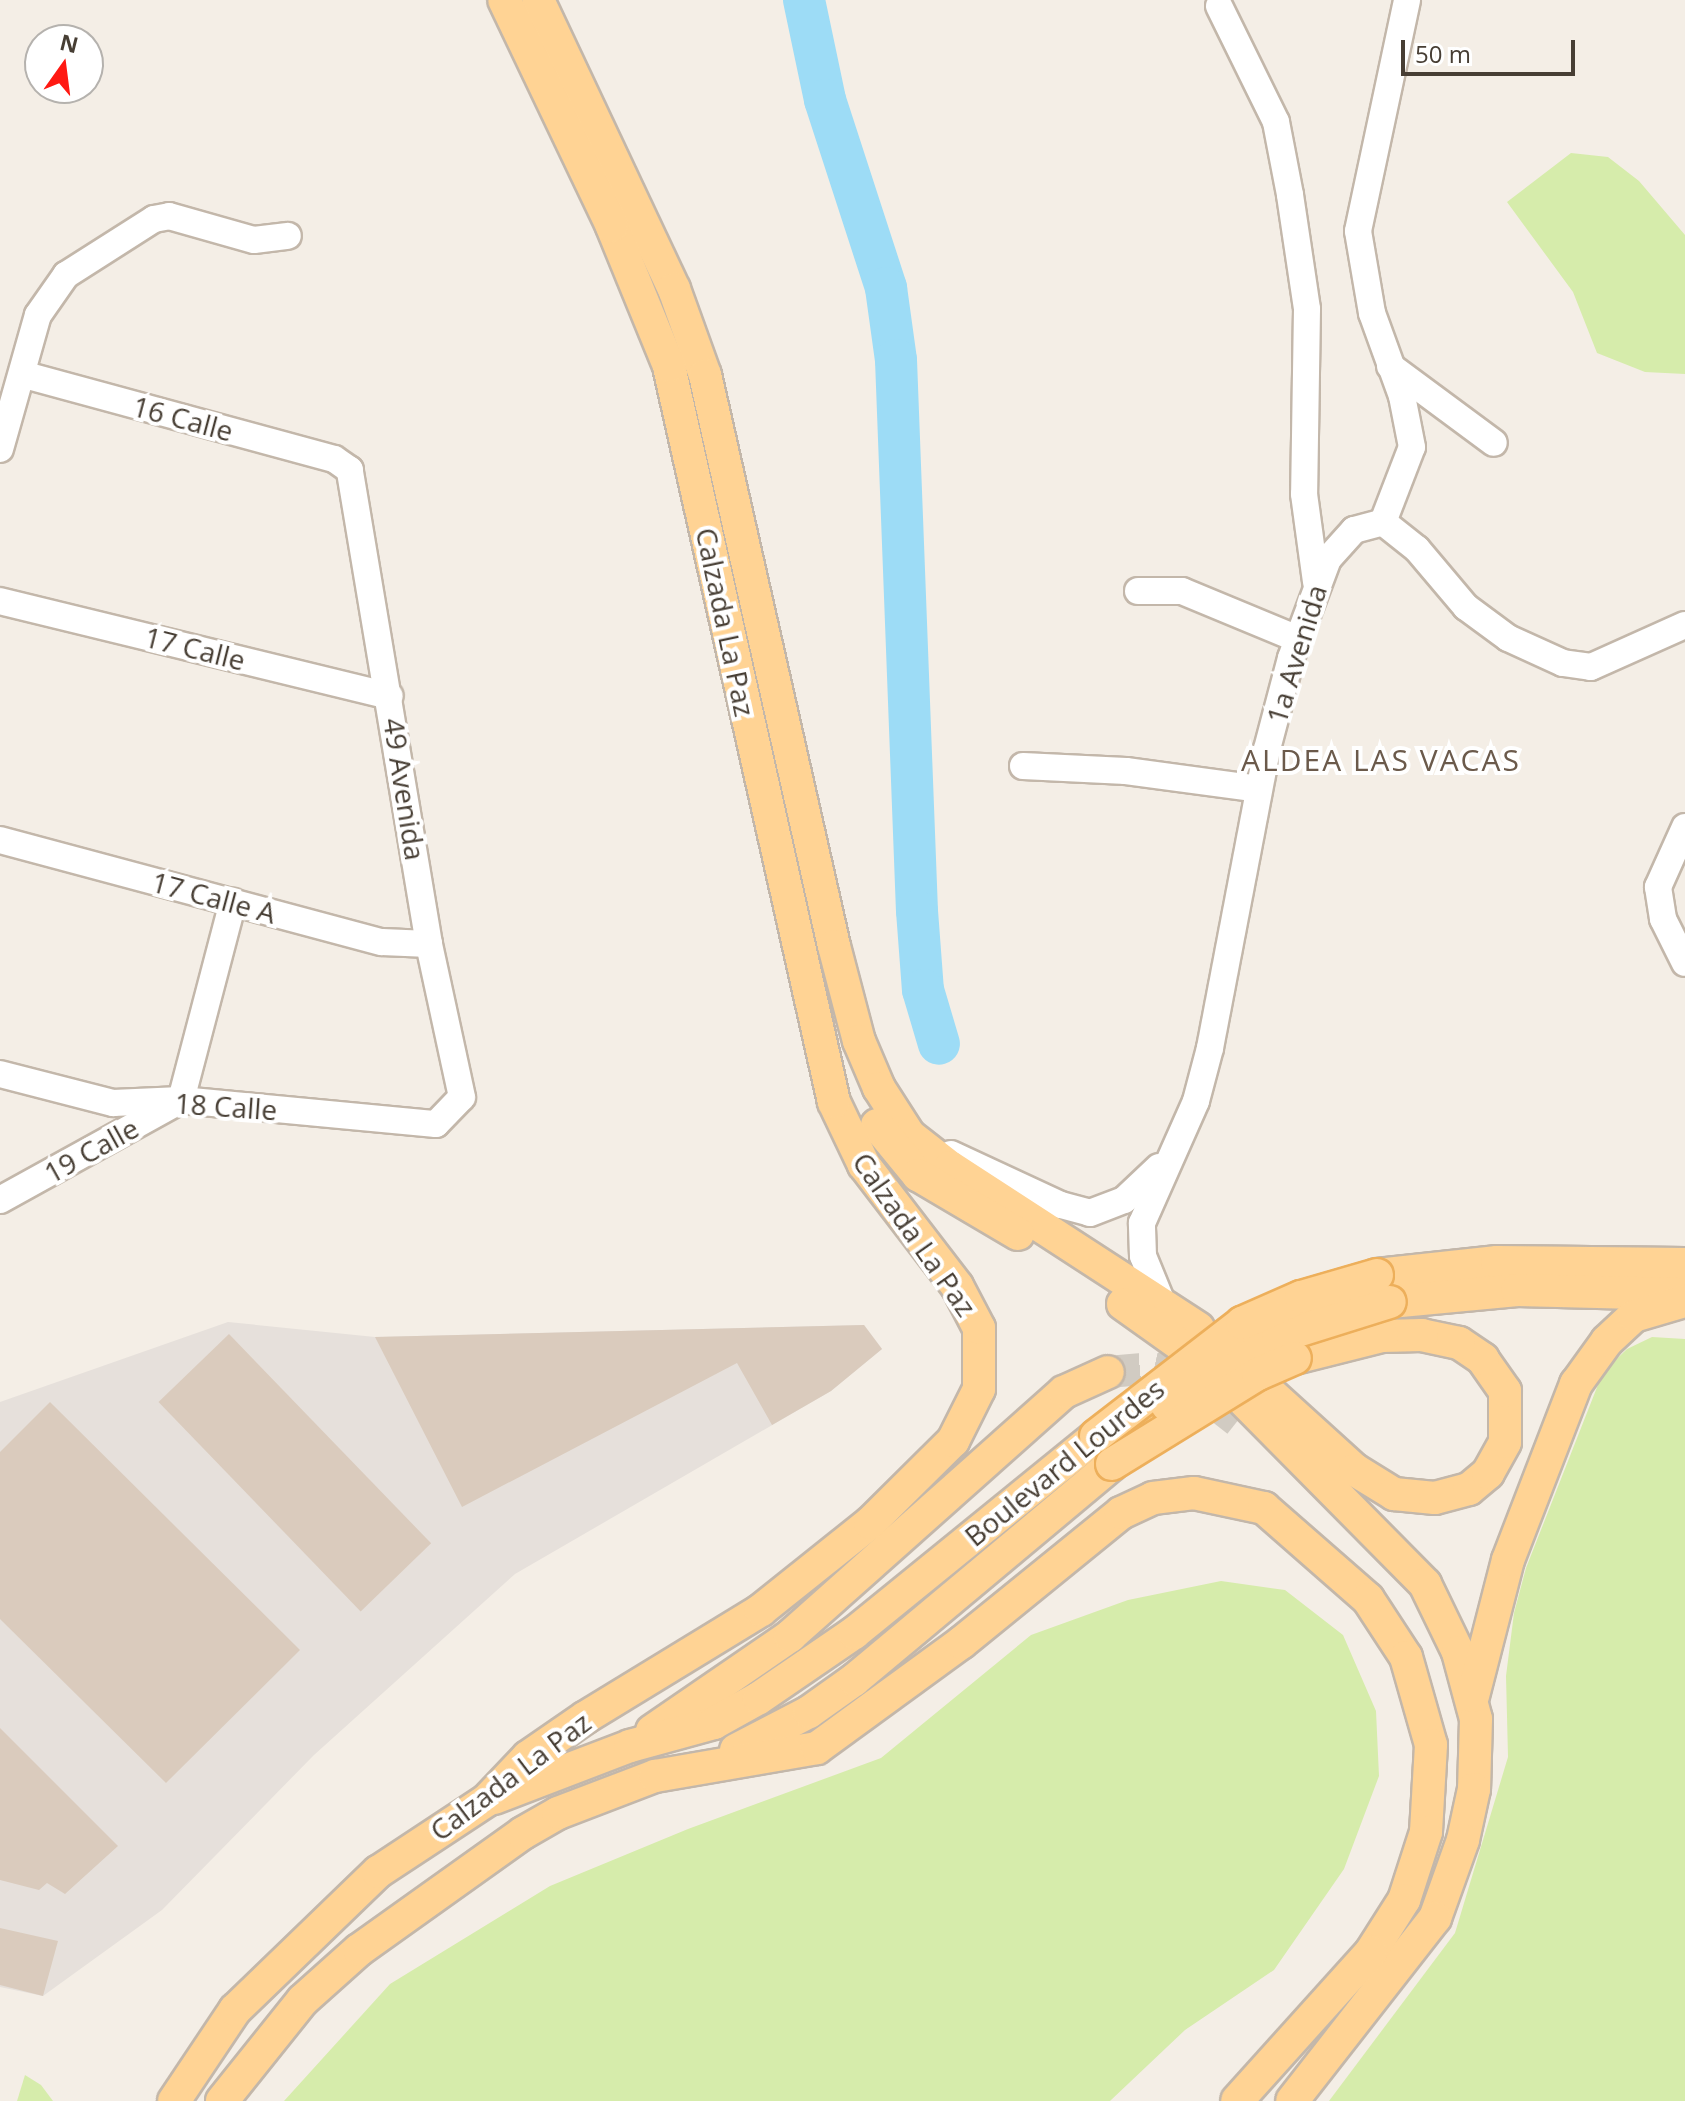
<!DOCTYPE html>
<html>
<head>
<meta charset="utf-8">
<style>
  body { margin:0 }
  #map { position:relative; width:1685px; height:2101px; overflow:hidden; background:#f4eee6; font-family:"Open Sans",sans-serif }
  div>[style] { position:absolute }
  .industrial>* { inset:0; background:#e6e0db }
  .green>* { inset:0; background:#d6ecab }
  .river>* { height:42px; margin:-21px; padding:0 21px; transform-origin:21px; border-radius:21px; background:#9ddcf6 }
  .building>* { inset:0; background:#dacbbd; transform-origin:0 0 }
  .major-tunnel>* { height:32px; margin-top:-16px; transform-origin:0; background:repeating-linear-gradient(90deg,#d1cbc2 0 32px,transparent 0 48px) }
  .roads { filter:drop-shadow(2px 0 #c3b7aa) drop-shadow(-2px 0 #c3b7aa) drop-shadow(0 2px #c3b7aa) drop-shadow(0 -2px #c3b7aa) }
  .minor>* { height:26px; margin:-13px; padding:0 13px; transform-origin:13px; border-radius:13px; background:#fff }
  .major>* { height:32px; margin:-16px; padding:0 16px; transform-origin:16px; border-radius:16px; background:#ffd394 }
  .bridges { filter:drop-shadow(2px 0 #edaf5b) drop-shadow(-2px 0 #edaf5b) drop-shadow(0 2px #edaf5b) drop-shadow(0 -2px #edaf5b) }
  .major-bridge>* { height:32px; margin:-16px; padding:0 16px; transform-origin:16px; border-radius:16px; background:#ffd394 }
  span { translate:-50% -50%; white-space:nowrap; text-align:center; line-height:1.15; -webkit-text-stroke:8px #fff; paint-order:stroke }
  .street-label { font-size:28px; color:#473e34 }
  .neighbourhood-label { font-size:30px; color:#6b5a4b; letter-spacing:2px }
  .north { position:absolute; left:24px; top:24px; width:80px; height:80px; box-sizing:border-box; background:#fff; border:2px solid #b5b2ae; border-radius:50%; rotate:14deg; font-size:22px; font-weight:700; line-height:32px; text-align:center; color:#473e34 }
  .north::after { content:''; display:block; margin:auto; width:28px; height:36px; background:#ff1912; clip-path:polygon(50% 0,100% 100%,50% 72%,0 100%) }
  .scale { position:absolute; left:1401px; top:40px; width:174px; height:36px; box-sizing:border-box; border:4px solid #473e34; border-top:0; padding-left:10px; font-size:24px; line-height:28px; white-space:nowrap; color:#473e34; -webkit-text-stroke:6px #fff; paint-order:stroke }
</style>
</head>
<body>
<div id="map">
  <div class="industrial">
    <div style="clip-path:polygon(228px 1322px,375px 1337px,864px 1325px,882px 1349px,831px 1391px,515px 1574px,314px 1755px,162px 1910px,43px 1996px,0 1987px,0 1402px)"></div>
  </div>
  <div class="green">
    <div style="clip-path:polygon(1571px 153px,1608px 157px,1639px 181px,1685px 235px,1685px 374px,1645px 372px,1597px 353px,1573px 292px,1507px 202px)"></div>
    <div style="clip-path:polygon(1652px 1337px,1685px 1339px,1685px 2101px,1329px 2101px,1455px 1933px,1508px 1757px,1506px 1676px,1514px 1613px,1526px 1568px,1603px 1372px,1627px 1349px)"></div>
    <div style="clip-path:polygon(1221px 1581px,1285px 1590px,1343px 1635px,1376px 1711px,1379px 1776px,1344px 1869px,1274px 1970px,1185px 2030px,1110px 2101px,284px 2101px,390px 1984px,550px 1886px,688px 1829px,881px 1758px,1031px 1635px,1128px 1600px)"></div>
    <div style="clip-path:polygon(25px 2075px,41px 2085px,53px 2101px,17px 2101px)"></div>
  </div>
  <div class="river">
    <div style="left:804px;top:0;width:102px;rotate:78.1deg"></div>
    <div style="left:825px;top:100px;width:198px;rotate:72deg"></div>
    <div style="left:886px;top:288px;width:73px;rotate:82.1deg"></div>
    <div style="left:896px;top:360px;width:551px;rotate:87.82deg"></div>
    <div style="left:917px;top:911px;width:79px;rotate:85.7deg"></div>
    <div style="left:923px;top:990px;width:56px;rotate:73.5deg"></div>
  </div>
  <div class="building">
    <div style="clip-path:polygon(864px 1325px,882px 1349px,831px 1391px,772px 1425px,737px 1363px,462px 1507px,375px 1337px)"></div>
    <div style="left:229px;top:1334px;width:291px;height:98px;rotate:46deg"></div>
    <div style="clip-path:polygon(50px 1402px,300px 1650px,166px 1783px,0 1619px,0 1452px)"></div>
    <div style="clip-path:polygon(0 1728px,118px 1846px,65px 1894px,47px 1883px,39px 1890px,0 1880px)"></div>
    <div style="clip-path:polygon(0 1928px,58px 1941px,43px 1996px,0 1985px)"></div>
  </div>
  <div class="major-tunnel">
    <div style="left:1108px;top:1372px;width:46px;rotate:-5deg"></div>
    <div style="left:1154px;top:1368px;width:23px;rotate:13deg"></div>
    <div style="left:1176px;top:1373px;width:78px;rotate:38.2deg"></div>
  </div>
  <div class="roads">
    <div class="minor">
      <div style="left:1219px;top:6px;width:129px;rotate:63.8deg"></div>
      <div style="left:1276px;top:122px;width:74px;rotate:79.1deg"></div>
      <div style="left:1290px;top:195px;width:115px;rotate:81.5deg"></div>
      <div style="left:1307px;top:309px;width:185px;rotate:90.9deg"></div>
      <div style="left:1304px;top:494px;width:89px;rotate:82.2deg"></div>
      <div style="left:1390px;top:366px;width:129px;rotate:36.5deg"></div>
      <div style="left:0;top:449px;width:139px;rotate:-74.2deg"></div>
      <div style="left:38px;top:315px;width:49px;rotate:-55deg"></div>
      <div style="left:66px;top:275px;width:104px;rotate:-32.5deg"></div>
      <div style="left:154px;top:219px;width:15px;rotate:-11deg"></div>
      <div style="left:169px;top:216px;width:88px;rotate:15.8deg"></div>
      <div style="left:254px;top:240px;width:34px;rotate:-7deg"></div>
      <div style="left:1383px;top:522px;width:80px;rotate:-68.9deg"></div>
      <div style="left:1412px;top:447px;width:52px;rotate:-101.1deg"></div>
      <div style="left:1402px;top:396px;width:88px;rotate:-109.9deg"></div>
      <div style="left:1372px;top:313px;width:83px;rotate:-99.7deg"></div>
      <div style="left:1358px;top:231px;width:236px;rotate:-78deg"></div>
      <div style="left:1383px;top:522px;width:43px;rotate:38.5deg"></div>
      <div style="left:1417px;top:549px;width:76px;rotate:49.8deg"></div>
      <div style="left:1466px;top:607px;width:52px;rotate:36.4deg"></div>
      <div style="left:1508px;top:638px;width:60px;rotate:24.4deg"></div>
      <div style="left:1563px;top:663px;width:28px;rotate:8deg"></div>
      <div style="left:1591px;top:667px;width:103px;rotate:-24.1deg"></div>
      <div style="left:1138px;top:591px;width:44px"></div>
      <div style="left:1182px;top:591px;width:126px;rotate:22.5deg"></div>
      <div style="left:0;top:601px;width:401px;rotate:13.7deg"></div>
      <div style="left:1023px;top:766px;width:103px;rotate:2.8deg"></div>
      <div style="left:1126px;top:771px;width:134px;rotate:7.7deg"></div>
      <div style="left:1685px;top:827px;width:66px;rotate:114.2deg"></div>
      <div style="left:1658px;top:887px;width:32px;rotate:81deg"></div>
      <div style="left:1663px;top:919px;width:49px;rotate:63.4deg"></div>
      <div style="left:0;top:840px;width:395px;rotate:15deg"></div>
      <div style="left:382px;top:942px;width:47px;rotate:2.4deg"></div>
      <div style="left:0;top:1074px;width:117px;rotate:14.4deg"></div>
      <div style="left:113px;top:1103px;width:68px;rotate:-2.5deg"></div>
      <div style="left:181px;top:1100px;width:256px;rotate:5.4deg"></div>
      <div style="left:436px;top:1124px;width:37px;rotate:-46deg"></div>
      <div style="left:462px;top:1097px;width:157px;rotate:-102.2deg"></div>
      <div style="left:429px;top:944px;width:481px;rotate:-99.5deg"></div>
      <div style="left:350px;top:470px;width:19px;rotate:-145deg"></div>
      <div style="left:334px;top:459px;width:323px;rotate:-164.8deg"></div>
      <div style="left:951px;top:1154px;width:121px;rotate:24.9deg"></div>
      <div style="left:1061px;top:1205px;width:30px;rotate:15deg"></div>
      <div style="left:1090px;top:1213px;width:36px;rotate:-21deg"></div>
      <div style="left:1124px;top:1200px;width:48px;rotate:-43.3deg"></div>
      <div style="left:0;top:1200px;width:207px;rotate:-28.9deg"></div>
      <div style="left:181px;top:1100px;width:205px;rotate:-75.3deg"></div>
      <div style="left:1163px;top:1305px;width:53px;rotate:-112.2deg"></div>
      <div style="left:1143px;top:1256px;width:33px;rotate:-92deg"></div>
      <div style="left:1142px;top:1223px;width:133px;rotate:-66.1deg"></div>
      <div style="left:1196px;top:1101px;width:55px;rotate:-75.2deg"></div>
      <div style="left:1210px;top:1048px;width:304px;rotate:-79.2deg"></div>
      <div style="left:1267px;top:749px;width:94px;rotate:-75.2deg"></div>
      <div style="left:1291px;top:658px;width:106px;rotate:-69.5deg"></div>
      <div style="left:1328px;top:559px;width:39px;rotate:-48deg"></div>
      <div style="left:1354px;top:530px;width:30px;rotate:-15deg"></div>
    </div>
    <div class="major">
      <div style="left:538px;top:0;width:319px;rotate:64.8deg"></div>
      <div style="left:674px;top:289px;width:91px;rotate:70.2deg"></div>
      <div style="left:705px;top:375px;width:585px;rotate:77.27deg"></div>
      <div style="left:834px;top:946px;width:98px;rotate:75.3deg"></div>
      <div style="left:859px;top:1041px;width:51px;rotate:66.9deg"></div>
      <div style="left:879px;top:1088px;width:56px;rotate:57.4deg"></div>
      <div style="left:909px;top:1135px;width:52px;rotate:38deg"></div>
      <div style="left:950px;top:1167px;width:296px;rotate:33deg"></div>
      <div style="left:877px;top:1125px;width:65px;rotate:50.6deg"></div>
      <div style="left:918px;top:1175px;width:116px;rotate:30.5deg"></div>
      <div style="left:1377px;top:1275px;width:121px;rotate:-6.2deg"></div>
      <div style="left:1497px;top:1262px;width:188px;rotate:0.6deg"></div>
      <div style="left:1390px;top:1302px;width:128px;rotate:-5.4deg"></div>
      <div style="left:1517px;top:1290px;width:161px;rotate:1.4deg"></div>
      <div style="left:1123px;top:1304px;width:69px;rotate:35.5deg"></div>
      <div style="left:1258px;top:1382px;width:131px;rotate:42.2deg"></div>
      <div style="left:1355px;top:1470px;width:46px;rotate:31.6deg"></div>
      <div style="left:1394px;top:1494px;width:41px;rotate:5.6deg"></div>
      <div style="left:1435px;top:1498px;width:35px;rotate:-15deg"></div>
      <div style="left:1469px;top:1489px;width:25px;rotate:-40deg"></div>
      <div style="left:1488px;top:1473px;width:35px;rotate:-61deg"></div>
      <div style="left:1505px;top:1442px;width:51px;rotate:-90deg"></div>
      <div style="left:1505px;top:1391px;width:39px;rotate:-125deg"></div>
      <div style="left:1483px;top:1359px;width:29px;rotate:-146deg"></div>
      <div style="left:1459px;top:1343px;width:38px;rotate:-168deg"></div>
      <div style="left:1422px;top:1335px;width:40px;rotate:178.6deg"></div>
      <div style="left:1382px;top:1336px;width:90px;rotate:165.8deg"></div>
      <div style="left:1241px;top:1398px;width:262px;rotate:45.3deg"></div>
      <div style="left:1425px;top:1584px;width:76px;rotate:64.1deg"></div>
      <div style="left:1458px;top:1652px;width:69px;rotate:75deg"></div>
      <div style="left:1476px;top:1719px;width:70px;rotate:91.6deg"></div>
      <div style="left:1474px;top:1789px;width:52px;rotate:102.2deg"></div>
      <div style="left:1463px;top:1840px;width:83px;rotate:109.7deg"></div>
      <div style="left:1435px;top:1918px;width:232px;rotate:128deg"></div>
      <div style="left:1473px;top:1696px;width:140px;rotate:-75.6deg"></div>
      <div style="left:1508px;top:1560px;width:189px;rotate:-68.9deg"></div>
      <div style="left:1576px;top:1384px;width:53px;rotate:-54.2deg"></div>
      <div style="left:1607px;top:1341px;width:37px;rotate:-43deg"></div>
      <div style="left:1634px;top:1316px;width:53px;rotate:-16.4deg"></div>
      <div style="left:652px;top:1731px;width:168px;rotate:-34.5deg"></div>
      <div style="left:790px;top:1636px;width:367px;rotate:-41.7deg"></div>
      <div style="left:1064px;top:1392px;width:48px;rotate:-24.4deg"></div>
      <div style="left:736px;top:1750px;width:82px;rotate:-27.5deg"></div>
      <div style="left:809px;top:1712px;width:55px;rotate:-35.4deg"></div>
      <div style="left:854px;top:1680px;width:336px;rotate:-39.9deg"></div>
      <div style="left:1112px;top:1464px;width:81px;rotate:-47deg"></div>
      <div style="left:494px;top:1798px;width:146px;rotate:-20.9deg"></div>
      <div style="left:630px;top:1746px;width:87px;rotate:-15.3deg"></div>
      <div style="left:714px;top:1723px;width:51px;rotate:-29.1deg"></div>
      <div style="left:759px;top:1698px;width:115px;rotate:-34.4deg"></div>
      <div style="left:854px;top:1633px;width:312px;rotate:-39.1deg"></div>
      <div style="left:174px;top:2101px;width:110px;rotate:-56.2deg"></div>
      <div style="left:235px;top:2010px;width:199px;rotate:-44deg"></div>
      <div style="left:378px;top:1872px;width:131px;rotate:-33.4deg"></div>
      <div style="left:487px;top:1800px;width:59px;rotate:-46.4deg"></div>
      <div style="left:528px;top:1757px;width:70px;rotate:-34.6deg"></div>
      <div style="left:586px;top:1717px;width:205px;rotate:-31.4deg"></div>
      <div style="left:761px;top:1610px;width:139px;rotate:-38.6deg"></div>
      <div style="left:870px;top:1523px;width:117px;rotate:-44.7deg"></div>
      <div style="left:953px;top:1441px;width:58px;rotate:-63.4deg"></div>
      <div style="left:979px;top:1389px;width:61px;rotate:-90deg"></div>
      <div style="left:979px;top:1328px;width:47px;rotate:-117.6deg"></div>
      <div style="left:957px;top:1286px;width:153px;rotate:-127.5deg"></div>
      <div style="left:864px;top:1165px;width:70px;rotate:-115.5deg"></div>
      <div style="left:834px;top:1102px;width:754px;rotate:-102.64deg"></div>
      <div style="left:669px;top:366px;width:151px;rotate:-112.2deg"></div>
      <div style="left:612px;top:226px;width:250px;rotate:-115.5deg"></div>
      <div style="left:222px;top:2101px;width:129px;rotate:-51.3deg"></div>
      <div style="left:303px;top:2000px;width:75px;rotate:-41.8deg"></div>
      <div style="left:359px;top:1950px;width:201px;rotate:-35.5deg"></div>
      <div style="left:523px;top:1833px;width:40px;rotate:-29.7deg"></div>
      <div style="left:558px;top:1813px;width:104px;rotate:-20.9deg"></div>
      <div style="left:655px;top:1776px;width:164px;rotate:-9.8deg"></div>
      <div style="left:817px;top:1748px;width:178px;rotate:-36.1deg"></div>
      <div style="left:961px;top:1643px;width:206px;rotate:-39.1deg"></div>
      <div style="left:1121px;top:1513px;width:35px;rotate:-25deg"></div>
      <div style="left:1153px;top:1498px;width:41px;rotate:-7deg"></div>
      <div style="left:1194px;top:1493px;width:72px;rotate:12.1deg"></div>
      <div style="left:1264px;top:1508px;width:138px;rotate:41.2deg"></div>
      <div style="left:1368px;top:1599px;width:69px;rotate:56.8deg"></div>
      <div style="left:1406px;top:1657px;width:91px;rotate:74.1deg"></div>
      <div style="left:1431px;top:1745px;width:87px;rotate:93.3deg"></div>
      <div style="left:1426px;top:1832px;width:71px;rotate:107.9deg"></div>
      <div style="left:1404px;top:1900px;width:62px;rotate:122.4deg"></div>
      <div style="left:1371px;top:1952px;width:200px;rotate:132deg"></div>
    </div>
  </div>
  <div class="bridges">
    <div class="major-bridge">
      <div style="left:1167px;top:1405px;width:130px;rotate:-31.5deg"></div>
      <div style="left:1278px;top:1337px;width:117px;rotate:-17.4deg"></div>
      <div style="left:1096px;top:1436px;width:185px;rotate:-37.7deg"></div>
      <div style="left:1242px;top:1323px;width:64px;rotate:-23.8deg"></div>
      <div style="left:1301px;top:1297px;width:79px;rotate:-16.1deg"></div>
      <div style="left:1112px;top:1464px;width:172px;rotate:-31.7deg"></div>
      <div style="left:1258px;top:1374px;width:40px;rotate:-23.4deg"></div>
    </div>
  </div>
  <div class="street-label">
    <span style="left:183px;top:418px;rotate:15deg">16 Calle</span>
    <span style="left:726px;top:622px;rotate:78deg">Calzada La Paz</span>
    <span style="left:195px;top:648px;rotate:14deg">17 Calle</span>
    <span style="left:1296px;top:654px;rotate:-73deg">1a Avenida</span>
    <span style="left:405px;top:789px;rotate:81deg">49 Avenida</span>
    <span style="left:214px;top:897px;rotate:15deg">17 Calle A</span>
    <span style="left:226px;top:1106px;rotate:4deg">18 Calle</span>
    <span style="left:91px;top:1150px;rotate:-29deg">19 Calle</span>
    <span style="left:915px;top:1234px;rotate:55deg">Calzada La Paz</span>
    <span style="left:1064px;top:1462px;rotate:-39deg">Boulevard Lourdes</span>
    <span style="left:510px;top:1776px;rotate:-37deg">Calzada La Paz</span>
  </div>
  <div class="neighbourhood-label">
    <span style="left:1381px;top:760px">ALDEA LAS VACAS</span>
  </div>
  <div class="north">N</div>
  <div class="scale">50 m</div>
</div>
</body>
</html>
